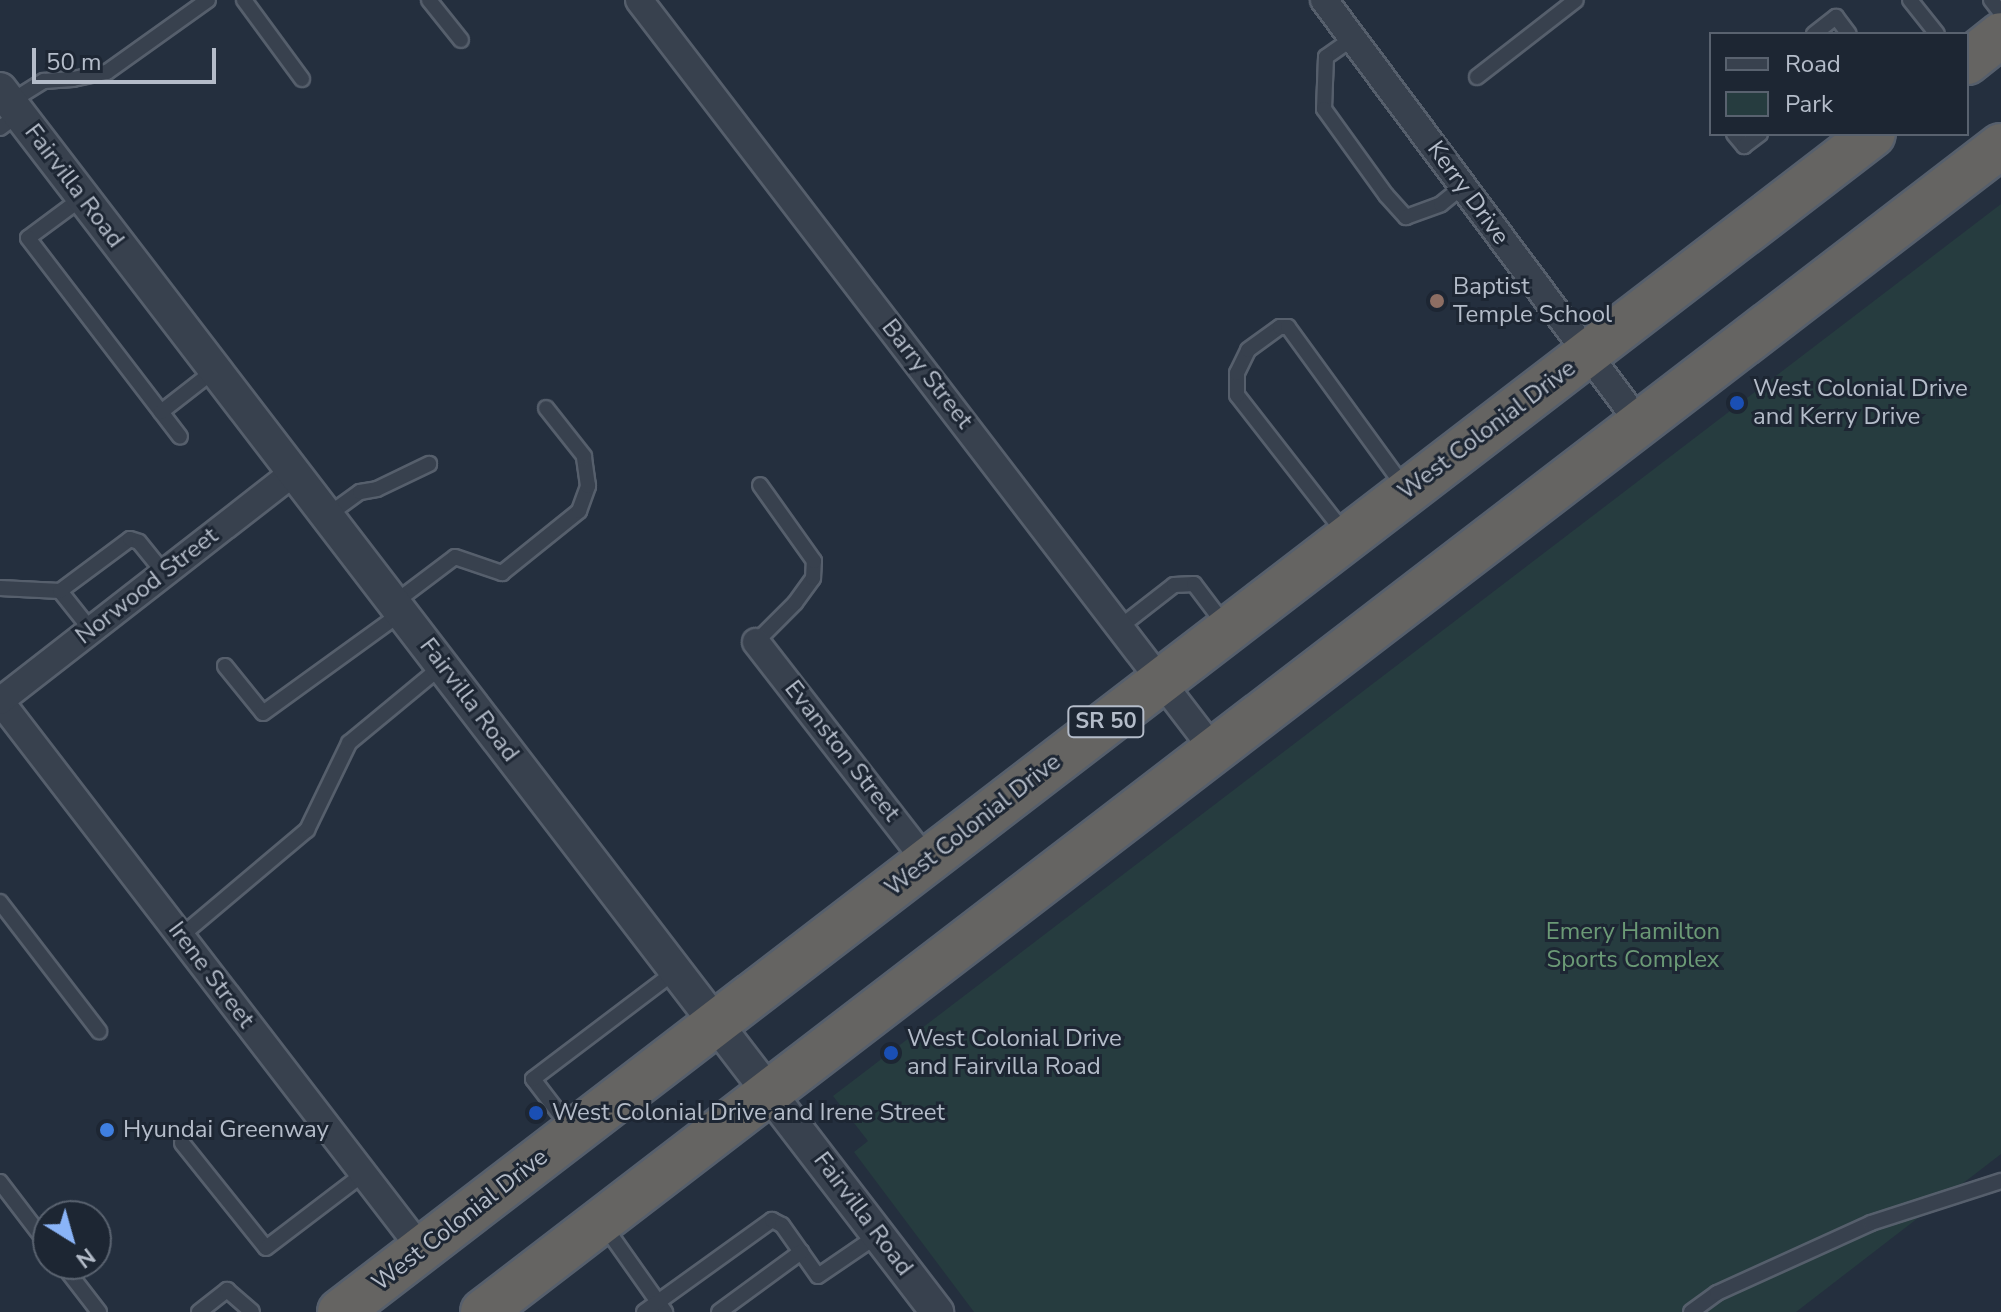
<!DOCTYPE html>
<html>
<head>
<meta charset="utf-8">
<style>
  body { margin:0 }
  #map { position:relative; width:2001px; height:1312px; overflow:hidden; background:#242f3e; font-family:"Nunito Sans",sans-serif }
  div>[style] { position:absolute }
  .green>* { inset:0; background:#263c3f }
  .roads { filter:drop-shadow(2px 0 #565f6c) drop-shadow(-2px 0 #565f6c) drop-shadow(0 2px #565f6c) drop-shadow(0 -2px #565f6c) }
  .service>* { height:14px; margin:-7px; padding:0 7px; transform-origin:7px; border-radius:7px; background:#38414e }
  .minor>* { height:26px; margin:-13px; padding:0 13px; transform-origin:13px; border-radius:13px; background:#38414e }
  .tertiary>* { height:32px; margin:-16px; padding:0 16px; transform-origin:16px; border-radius:16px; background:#38414e }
  .trunk>* { height:44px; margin:-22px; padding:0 22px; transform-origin:22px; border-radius:22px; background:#656462 }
  .dots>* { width:22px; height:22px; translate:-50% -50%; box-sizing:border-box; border:4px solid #1d2633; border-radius:50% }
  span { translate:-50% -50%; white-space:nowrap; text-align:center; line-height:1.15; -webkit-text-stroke:6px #1d2633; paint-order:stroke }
  .shield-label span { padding:2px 6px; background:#1d2633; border:2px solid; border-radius:6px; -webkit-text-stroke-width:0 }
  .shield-label { font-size:22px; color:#b4bcc9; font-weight:700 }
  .street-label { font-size:24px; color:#b4bcc9 }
  .poi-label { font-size:24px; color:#b4bcc9 }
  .left { translate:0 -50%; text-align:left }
  .park-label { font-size:24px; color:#6b9a76 }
  .legend { position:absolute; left:1709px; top:32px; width:260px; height:104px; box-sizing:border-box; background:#1d2633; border:2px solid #59626f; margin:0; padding:10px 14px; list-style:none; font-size:24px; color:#b4bcc9 }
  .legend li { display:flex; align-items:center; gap:16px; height:40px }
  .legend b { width:40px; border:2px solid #59626f }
  .north { position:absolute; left:32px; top:1200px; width:80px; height:80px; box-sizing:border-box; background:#1d2633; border:2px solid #59626f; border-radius:50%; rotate:143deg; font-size:22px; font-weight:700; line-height:32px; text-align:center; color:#b4bcc9 }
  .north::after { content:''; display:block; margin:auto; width:28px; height:36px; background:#8ab4f8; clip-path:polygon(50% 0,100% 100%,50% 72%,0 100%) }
  .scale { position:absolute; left:32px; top:48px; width:184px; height:36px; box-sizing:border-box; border:4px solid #b4bcc9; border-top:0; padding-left:10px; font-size:24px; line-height:28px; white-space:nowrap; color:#b4bcc9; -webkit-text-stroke:6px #1d2633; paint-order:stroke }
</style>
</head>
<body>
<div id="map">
  <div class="green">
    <div style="clip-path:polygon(2001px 204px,2001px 1154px,1796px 1312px,974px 1312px,854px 1152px,868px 1141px,833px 1096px)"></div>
  </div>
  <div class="roads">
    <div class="service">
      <div style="left:244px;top:0;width:98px;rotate:53.7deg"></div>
      <div style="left:429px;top:0;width:51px;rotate:51.3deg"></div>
      <div style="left:1910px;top:0;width:43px;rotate:51.5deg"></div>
      <div style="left:1991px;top:0;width:16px;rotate:52deg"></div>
      <div style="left:1814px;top:34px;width:28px;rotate:-38deg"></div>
      <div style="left:1836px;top:17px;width:21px;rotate:53deg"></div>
      <div style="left:1353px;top:38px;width:33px;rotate:145deg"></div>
      <div style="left:1326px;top:57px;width:52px;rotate:92.2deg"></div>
      <div style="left:1324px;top:109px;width:106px;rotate:54.2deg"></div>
      <div style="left:1386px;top:195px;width:30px;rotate:48deg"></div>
      <div style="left:1406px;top:217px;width:37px;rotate:-20deg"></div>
      <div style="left:1441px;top:204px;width:28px;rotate:-39deg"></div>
      <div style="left:1477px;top:77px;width:125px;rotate:-37.9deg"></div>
      <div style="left:10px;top:102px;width:40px;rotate:-32deg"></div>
      <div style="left:44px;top:81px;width:29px;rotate:-4deg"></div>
      <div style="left:73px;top:79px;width:35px;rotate:-12deg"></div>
      <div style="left:107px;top:72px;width:124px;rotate:-35.5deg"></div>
      <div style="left:0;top:128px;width:24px;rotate:-36deg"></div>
      <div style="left:1734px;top:134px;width:16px;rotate:50deg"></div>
      <div style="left:1744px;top:146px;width:20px;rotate:-37deg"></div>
      <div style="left:82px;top:198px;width:67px;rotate:143.5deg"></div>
      <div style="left:28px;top:238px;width:250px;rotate:52.6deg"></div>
      <div style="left:161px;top:412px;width:70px;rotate:-38deg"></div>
      <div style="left:328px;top:515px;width:39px;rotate:-36deg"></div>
      <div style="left:360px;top:492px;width:17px;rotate:-10deg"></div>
      <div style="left:377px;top:489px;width:58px;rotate:-25.7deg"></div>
      <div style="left:1346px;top:535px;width:177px;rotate:-127.9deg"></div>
      <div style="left:1237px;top:395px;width:22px;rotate:-90deg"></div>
      <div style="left:1237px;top:373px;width:25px;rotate:-64deg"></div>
      <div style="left:1248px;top:350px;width:39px;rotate:-36deg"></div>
      <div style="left:1280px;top:327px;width:8px"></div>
      <div style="left:1288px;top:327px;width:199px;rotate:54deg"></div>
      <div style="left:0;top:588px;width:60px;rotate:2.9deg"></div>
      <div style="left:394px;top:603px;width:76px;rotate:-37deg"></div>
      <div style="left:455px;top:557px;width:50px;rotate:18.8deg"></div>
      <div style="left:502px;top:573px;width:99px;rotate:-38.8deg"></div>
      <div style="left:579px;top:511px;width:27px;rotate:-70deg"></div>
      <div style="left:588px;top:486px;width:30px;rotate:-98deg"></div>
      <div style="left:584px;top:456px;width:61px;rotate:-128.4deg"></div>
      <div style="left:1120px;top:627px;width:68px;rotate:-37.9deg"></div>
      <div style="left:1174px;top:585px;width:20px;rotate:-3deg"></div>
      <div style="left:1194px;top:584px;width:51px;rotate:52.9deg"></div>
      <div style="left:91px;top:630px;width:50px;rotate:-128.5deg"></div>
      <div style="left:60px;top:591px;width:87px;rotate:-36.6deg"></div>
      <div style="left:130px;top:539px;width:9px;rotate:18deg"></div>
      <div style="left:139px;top:542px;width:40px;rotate:51deg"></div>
      <div style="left:756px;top:642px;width:55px;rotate:-45deg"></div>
      <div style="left:795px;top:603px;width:31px;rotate:-54deg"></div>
      <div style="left:813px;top:578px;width:17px;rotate:-87deg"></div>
      <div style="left:814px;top:561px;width:93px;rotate:-125.4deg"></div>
      <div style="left:225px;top:666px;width:60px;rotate:51deg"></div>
      <div style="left:263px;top:713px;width:170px;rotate:-35.9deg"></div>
      <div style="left:0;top:902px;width:163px;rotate:52.5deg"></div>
      <div style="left:181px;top:936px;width:165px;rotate:-40.1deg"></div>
      <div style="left:307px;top:830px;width:97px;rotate:-64.2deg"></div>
      <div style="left:349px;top:743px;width:121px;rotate:-39.6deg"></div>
      <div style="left:572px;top:1130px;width:64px;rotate:-127.4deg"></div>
      <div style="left:533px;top:1079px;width:179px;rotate:-37.1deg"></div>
      <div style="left:182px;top:1143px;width:134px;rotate:51.3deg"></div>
      <div style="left:266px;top:1248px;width:122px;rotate:-37.3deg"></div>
      <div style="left:0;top:1182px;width:79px;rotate:52.7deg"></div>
      <div style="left:603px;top:1224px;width:108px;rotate:54.8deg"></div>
      <div style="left:62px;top:1264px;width:61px;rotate:52.4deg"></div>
      <div style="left:199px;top:1312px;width:36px;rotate:-38deg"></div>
      <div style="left:227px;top:1290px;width:33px;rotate:41deg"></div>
      <div style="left:644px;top:1312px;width:158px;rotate:-35.7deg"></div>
      <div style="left:772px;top:1220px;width:11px;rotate:27deg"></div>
      <div style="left:782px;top:1225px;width:62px;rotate:54.8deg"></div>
      <div style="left:818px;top:1276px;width:73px;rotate:-34.3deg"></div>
      <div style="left:719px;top:1312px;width:102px;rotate:-36.2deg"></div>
      <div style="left:1691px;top:1312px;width:32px;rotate:-36deg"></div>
      <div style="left:1717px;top:1293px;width:169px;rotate:-24.4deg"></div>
      <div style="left:1871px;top:1223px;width:137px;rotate:-17.9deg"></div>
    </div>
    <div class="minor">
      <div style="left:639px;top:0;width:944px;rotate:52.54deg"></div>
      <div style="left:1324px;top:0;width:529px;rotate:53.3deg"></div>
      <div style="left:756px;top:642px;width:277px;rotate:52.2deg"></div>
      <div style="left:0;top:701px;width:692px;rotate:52.45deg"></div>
      <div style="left:0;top:701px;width:373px;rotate:-37.9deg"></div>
    </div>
    <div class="tertiary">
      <div style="left:0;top:89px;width:1541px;rotate:52.54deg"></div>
    </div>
    <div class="trunk">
      <div style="left:1967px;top:62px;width:43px;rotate:-38.5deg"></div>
      <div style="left:340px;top:1312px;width:1933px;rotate:-37.54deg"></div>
      <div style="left:483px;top:1312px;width:1914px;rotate:-37.53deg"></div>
    </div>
  </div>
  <div class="dots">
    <div style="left:1437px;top:301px;background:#8d6e63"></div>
    <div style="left:1737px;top:403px;background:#1a4fb4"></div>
    <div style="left:891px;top:1053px;background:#1a4fb4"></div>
    <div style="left:536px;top:1113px;background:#1a4fb4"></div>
    <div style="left:107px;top:1130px;background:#3f7fe0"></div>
  </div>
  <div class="shield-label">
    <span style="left:1106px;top:722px">SR 50</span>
  </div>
  <div class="street-label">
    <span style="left:74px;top:186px;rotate:53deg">Fairvilla Road</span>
    <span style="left:1468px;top:193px;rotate:54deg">Kerry Drive</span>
    <span style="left:927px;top:374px;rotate:52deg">Barry Street</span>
    <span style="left:1487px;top:430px;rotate:-37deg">West Colonial Drive</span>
    <span style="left:147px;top:586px;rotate:-38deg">Norwood Street</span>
    <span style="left:469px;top:700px;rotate:53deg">Fairvilla Road</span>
    <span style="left:842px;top:751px;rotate:52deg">Evanston Street</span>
    <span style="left:973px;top:825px;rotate:-38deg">West Colonial Drive</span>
    <span style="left:211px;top:975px;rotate:53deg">Irene Street</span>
    <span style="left:863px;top:1214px;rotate:53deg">Fairvilla Road</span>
    <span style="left:460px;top:1220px;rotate:-38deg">West Colonial Drive</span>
  </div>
  <div class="poi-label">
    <span class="left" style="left:1453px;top:301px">Baptist<br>Temple School</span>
    <span class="left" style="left:1753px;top:403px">West Colonial Drive<br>and Kerry Drive</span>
    <span class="left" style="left:907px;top:1053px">West Colonial Drive<br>and Fairvilla Road</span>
    <span class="left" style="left:552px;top:1113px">West Colonial Drive and Irene Street</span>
    <span class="left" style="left:123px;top:1130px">Hyundai Greenway</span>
  </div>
  <div class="park-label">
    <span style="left:1633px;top:946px">Emery Hamilton<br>Sports Complex</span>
  </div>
  <ul class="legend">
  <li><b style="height:10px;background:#38414e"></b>Road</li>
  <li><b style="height:22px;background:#263c3f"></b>Park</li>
  </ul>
  <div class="north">N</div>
  <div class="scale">50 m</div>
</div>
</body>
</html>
